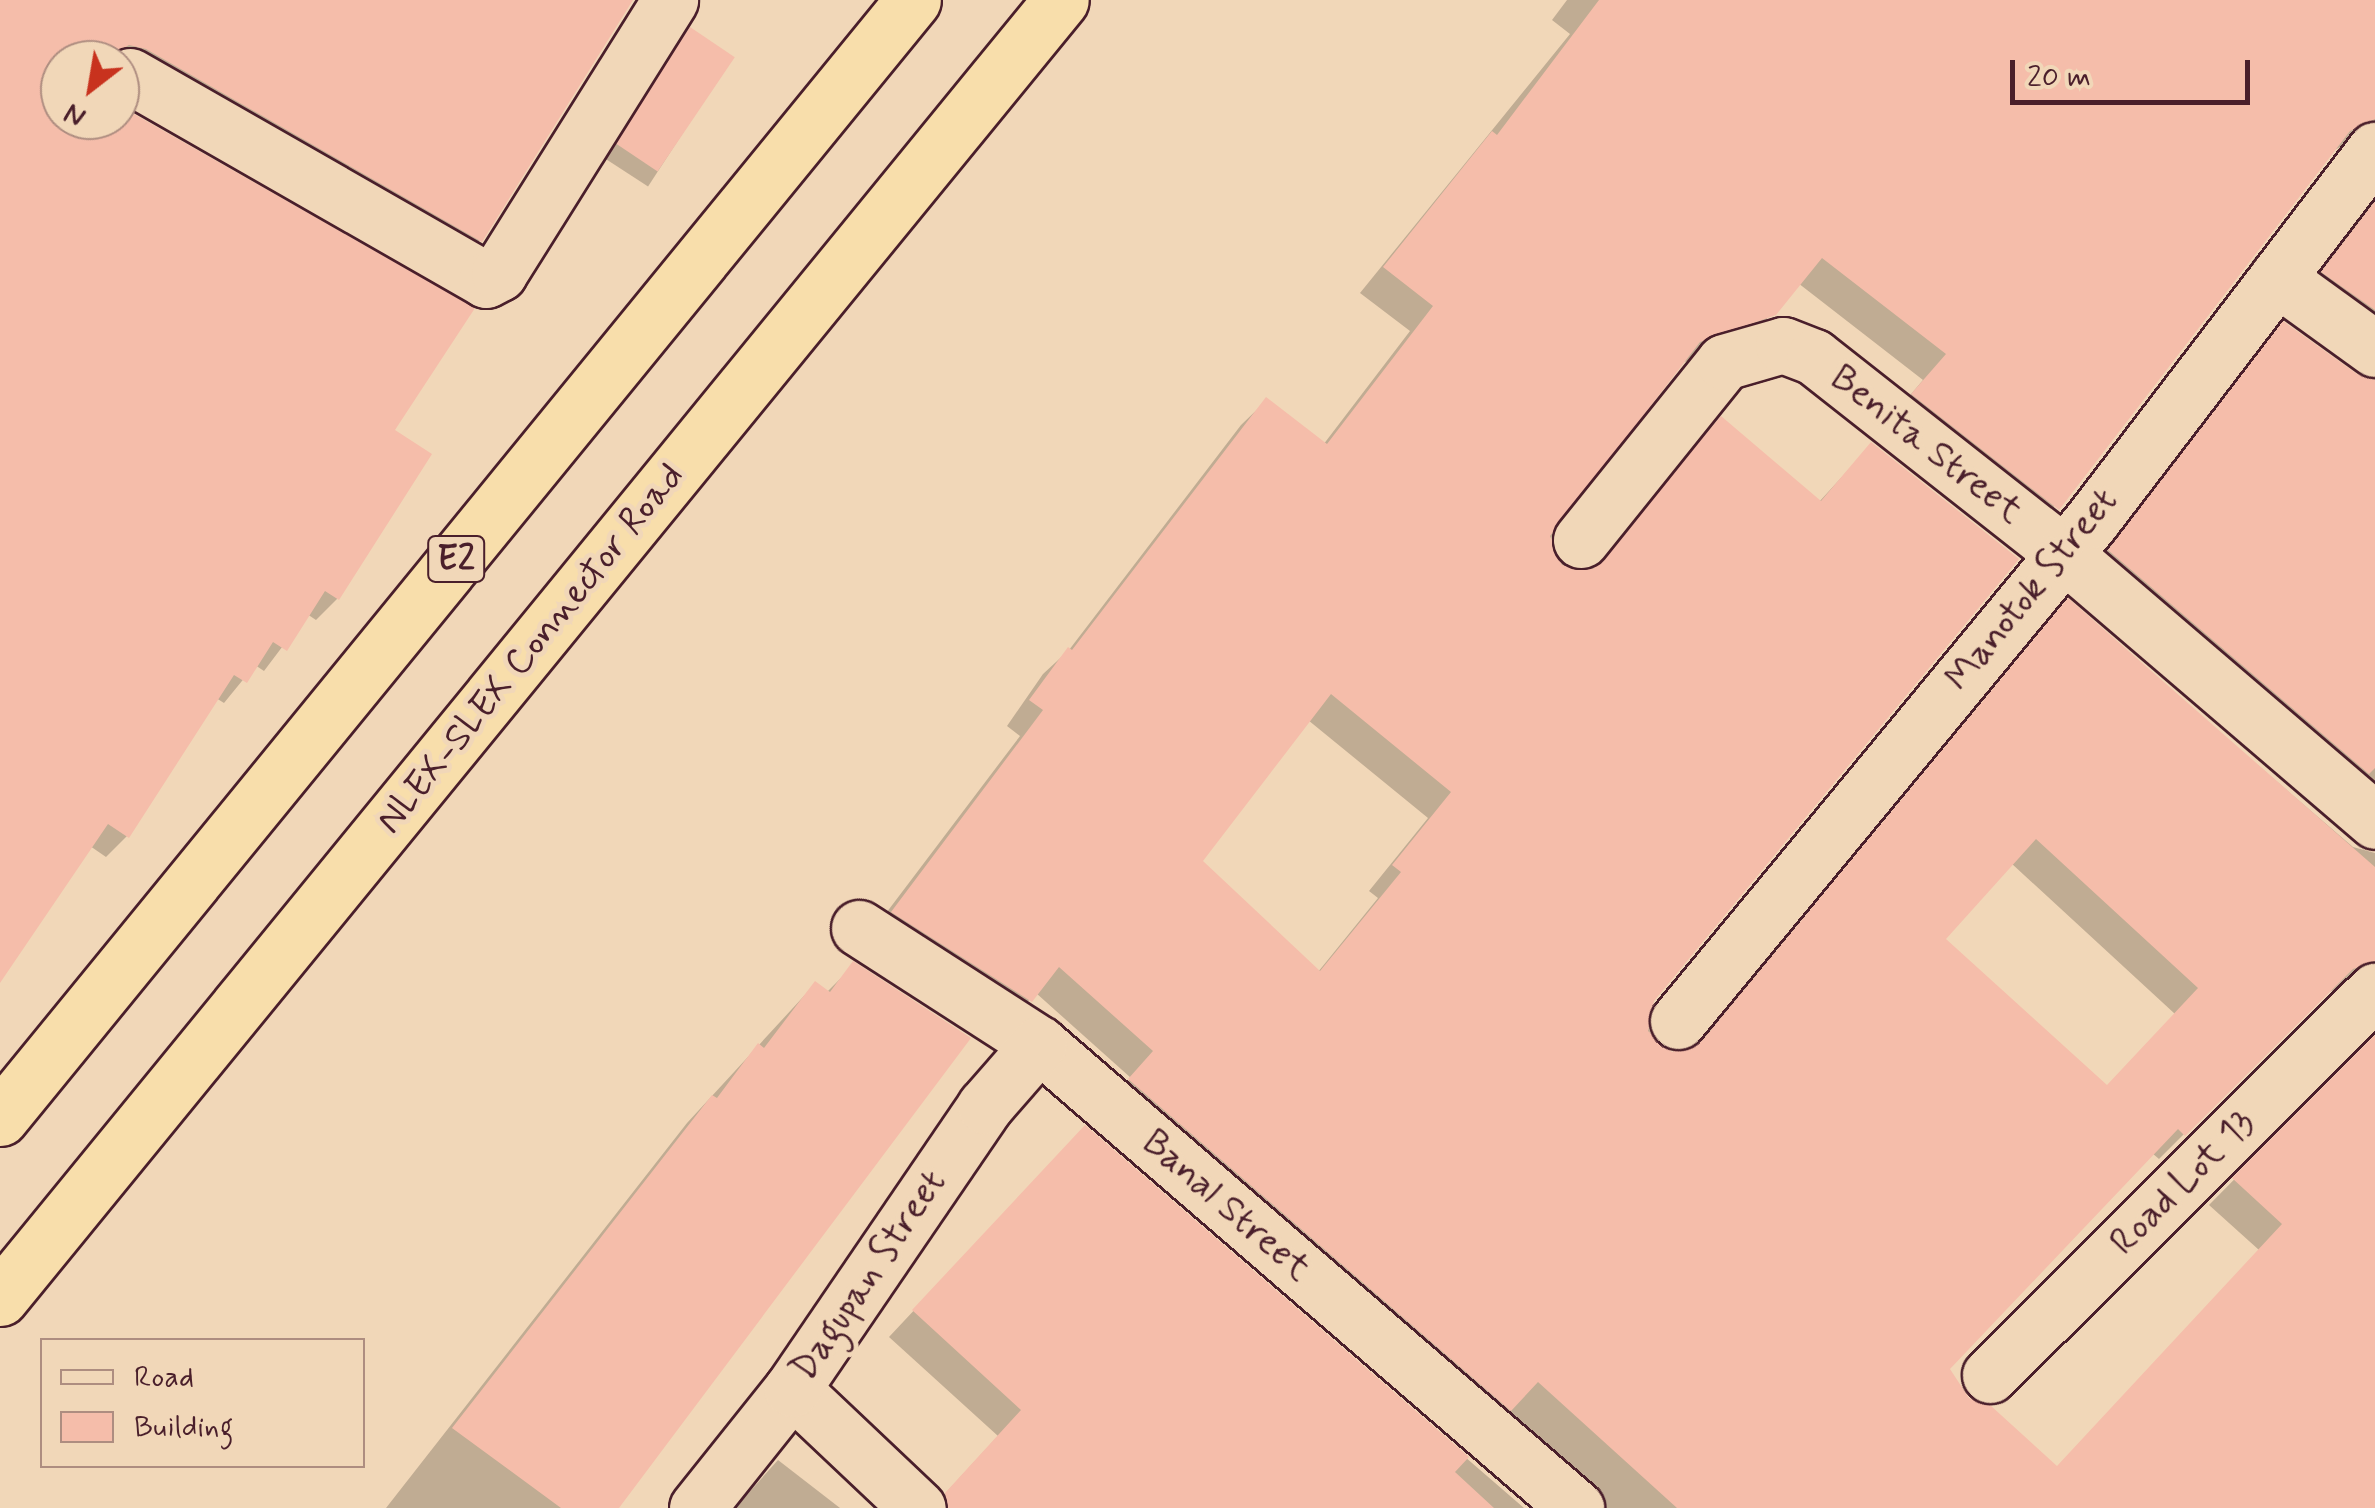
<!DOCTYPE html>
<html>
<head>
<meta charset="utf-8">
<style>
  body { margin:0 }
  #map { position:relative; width:2375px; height:1508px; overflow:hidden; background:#f1d7b8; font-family:Mynerve,sans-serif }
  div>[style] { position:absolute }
  .shadow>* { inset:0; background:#0003; transform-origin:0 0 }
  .building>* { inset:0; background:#f5bdaa; transform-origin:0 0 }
  .roads { filter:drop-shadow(2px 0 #4a1f2b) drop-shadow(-2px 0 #4a1f2b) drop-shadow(0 2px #4a1f2b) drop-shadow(0 -2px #4a1f2b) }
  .minor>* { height:55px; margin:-27.5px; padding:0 27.5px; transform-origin:27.5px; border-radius:27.5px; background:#f1d7b8 }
  .motorway>* { height:55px; margin:-27.5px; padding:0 27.5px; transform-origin:27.5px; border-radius:27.5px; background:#f8deab }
  span { translate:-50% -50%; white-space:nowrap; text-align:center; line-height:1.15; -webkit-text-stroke:10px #f1d7b8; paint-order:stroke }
  .shield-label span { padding:2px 8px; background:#f1d7b8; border:2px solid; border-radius:8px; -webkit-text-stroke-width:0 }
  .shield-label { font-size:35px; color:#4a1f2b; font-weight:700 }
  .street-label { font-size:38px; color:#4a1f2b }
  .legend { position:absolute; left:40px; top:1338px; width:325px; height:130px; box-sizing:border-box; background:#f1d7b8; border:2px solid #ae8d80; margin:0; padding:12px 18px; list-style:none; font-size:30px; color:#4a1f2b }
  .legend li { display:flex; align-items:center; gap:20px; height:50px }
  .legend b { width:50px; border:2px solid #ae8d80 }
  .north { position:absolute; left:40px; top:40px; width:100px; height:100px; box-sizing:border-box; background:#f1d7b8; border:2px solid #ae8d80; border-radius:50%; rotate:211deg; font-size:28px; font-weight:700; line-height:40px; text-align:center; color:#4a1f2b }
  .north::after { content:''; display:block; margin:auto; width:35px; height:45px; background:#c8321e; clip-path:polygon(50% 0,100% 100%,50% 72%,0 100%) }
  .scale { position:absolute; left:2010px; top:60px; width:240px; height:45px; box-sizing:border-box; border:5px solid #4a1f2b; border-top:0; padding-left:12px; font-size:30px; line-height:35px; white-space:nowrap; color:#4a1f2b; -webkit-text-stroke:8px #f1d7b8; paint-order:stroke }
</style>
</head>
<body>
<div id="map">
  <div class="shadow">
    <div style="clip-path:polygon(0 0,630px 0,480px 240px,459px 261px,120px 60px,60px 60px,60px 120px,120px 120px,120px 109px,391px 431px,429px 455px,337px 599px,316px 620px,307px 614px,264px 671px,255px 665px,224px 703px,216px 698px,127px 836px,106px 857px,90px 846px,0 972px)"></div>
    <div style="clip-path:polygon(evenodd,1567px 0,2375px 0,2375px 157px,2352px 143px,2331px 151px,2033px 533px,1889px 420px,1923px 380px,1798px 283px,1749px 339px,1679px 364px,1554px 519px,1550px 553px,1577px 574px,1599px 565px,1721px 420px,1819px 502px,1871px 445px,1644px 1017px,1655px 1046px,1674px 1055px,1697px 1046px,2068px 602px,2353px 847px,2375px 853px,2375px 1000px,2356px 984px,2325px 993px,2159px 1159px,2152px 1153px,1947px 1368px,1967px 1400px,2056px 1469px,2259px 1250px,2209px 1205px,2375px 1037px,2375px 1508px,1571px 1508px,1105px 1105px,1131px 1078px,1036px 993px,1005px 1025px,868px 937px,1020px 736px,1007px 726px,1043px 674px,1069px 650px,1241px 425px,1266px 401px,1323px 445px,1410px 331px,1360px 293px,1570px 34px,1552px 20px,1567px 0,1308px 720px,1428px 818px,1369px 891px,1378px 898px,1318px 972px,1200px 862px,1308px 720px,1567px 0,2011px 863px,2175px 1014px,2106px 1088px,1942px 939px,2011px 863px)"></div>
    <div style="left:690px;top:30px;width:50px;height:154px;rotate:33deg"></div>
    <div style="clip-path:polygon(2375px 197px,2375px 361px,2299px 297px)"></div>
    <div style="clip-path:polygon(2284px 324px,2357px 377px,2375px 379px,2375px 833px,2085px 576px)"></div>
    <div style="clip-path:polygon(854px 965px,616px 1508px,386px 1508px,687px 1123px,815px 984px,826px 993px)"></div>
    <div style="clip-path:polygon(1085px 1128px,1524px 1508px,932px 1508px,998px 1436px,889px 1337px)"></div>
    <div style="clip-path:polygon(778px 1460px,840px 1508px,735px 1508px)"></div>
  </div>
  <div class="building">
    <div style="clip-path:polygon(0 0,633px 0,482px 242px,146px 49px,129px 45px,103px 60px,60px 60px,60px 120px,120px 120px,120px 106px,475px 308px,395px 430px,432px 454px,339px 600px,325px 591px,287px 651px,273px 642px,247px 683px,234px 675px,129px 838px,108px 824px,0 983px)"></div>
    <div style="clip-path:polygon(evenodd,1599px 0,2375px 0,2375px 119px,2350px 131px,2059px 510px,1911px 394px,1946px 354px,1822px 258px,1776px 315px,1700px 342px,1550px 536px,1562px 565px,1593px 569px,1721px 416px,1821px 501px,1871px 442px,2019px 559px,1654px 1001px,1648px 1031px,1672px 1052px,1702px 1041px,2068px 598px,2375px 867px,2375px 961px,2353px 969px,2185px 1136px,2178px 1129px,1950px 1369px,1969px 1398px,1990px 1405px,2057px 1466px,2282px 1224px,2232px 1178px,2375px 1035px,2375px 1508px,1677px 1508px,1538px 1382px,1511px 1411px,1128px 1079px,1153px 1051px,1059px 967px,1032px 1002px,891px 912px,1043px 710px,1029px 700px,1068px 647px,1072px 650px,1266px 397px,1327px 444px,1433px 306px,1383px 267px,1492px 131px,1497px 135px,1599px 0,1331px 694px,1451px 792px,1392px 865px,1401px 872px,1320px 971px,1203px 861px,1331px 694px,1599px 0,2036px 839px,2198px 988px,2107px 1085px,1946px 939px,2036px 839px)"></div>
    <div style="left:690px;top:27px;width:54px;height:138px;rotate:34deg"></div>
    <div style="clip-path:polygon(2375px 201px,2375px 310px,2321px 272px)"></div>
    <div style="clip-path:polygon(2283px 321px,2357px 374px,2375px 380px,2375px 768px,2369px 774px,2108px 550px)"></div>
    <div style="clip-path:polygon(853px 961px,971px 1038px,619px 1508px,561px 1508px,452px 1428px,712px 1095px,717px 1098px,758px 1043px,764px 1048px,815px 981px,830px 992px)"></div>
    <div style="clip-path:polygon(1085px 1125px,1469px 1457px,1455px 1472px,1494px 1508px,948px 1508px,945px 1493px,1021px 1410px,912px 1310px)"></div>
  </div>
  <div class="roads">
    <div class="minor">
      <div style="left:130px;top:76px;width:410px;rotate:29.8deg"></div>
      <div style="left:486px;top:280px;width:15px;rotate:-28deg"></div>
      <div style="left:499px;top:273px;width:322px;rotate:-57.9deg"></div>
      <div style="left:2277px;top:278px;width:121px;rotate:35.9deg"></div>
      <div style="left:1581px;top:540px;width:228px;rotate:-51.2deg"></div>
      <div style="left:1724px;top:362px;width:61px;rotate:-16.1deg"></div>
      <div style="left:1783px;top:345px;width:33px;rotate:21deg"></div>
      <div style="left:1814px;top:357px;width:318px;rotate:38.2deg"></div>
      <div style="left:2064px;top:554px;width:410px;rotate:40.6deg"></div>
      <div style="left:859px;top:928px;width:214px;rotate:32.8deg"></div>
      <div style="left:1039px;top:1044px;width:710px;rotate:40.83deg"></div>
      <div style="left:1678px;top:1021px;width:650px;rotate:-50.43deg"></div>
      <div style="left:2092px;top:520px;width:466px;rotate:-52.6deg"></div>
      <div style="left:1990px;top:1375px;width:544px;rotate:-44.93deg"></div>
      <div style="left:792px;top:1389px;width:173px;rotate:43.4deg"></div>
      <div style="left:697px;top:1508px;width:152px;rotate:-51.4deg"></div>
      <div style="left:792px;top:1389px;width:343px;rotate:-55.7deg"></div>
      <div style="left:985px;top:1106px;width:82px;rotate:-48.9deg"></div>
    </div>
    <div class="motorway">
      <div style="left:0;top:1118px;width:1443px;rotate:-50.76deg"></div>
      <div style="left:0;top:1298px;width:1676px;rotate:-50.74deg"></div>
    </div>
  </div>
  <div class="shield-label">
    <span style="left:456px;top:559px">E2</span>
  </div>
  <div class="street-label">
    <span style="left:1926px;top:445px;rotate:38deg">Benita Street</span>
    <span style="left:2032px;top:590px;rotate:-51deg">Manotok Street</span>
    <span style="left:531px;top:649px;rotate:-51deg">NLEX-SLEX Connector Road</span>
    <span style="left:2183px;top:1183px;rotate:-45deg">Road Lot 13</span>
    <span style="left:1226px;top:1206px;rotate:41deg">Banal Street</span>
    <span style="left:869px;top:1276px;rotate:-56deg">Dagupan Street</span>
  </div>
  <ul class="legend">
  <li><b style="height:12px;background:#f1d7b8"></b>Road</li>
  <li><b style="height:28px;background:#f5bdaa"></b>Building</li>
  </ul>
  <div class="north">N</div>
  <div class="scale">20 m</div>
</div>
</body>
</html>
